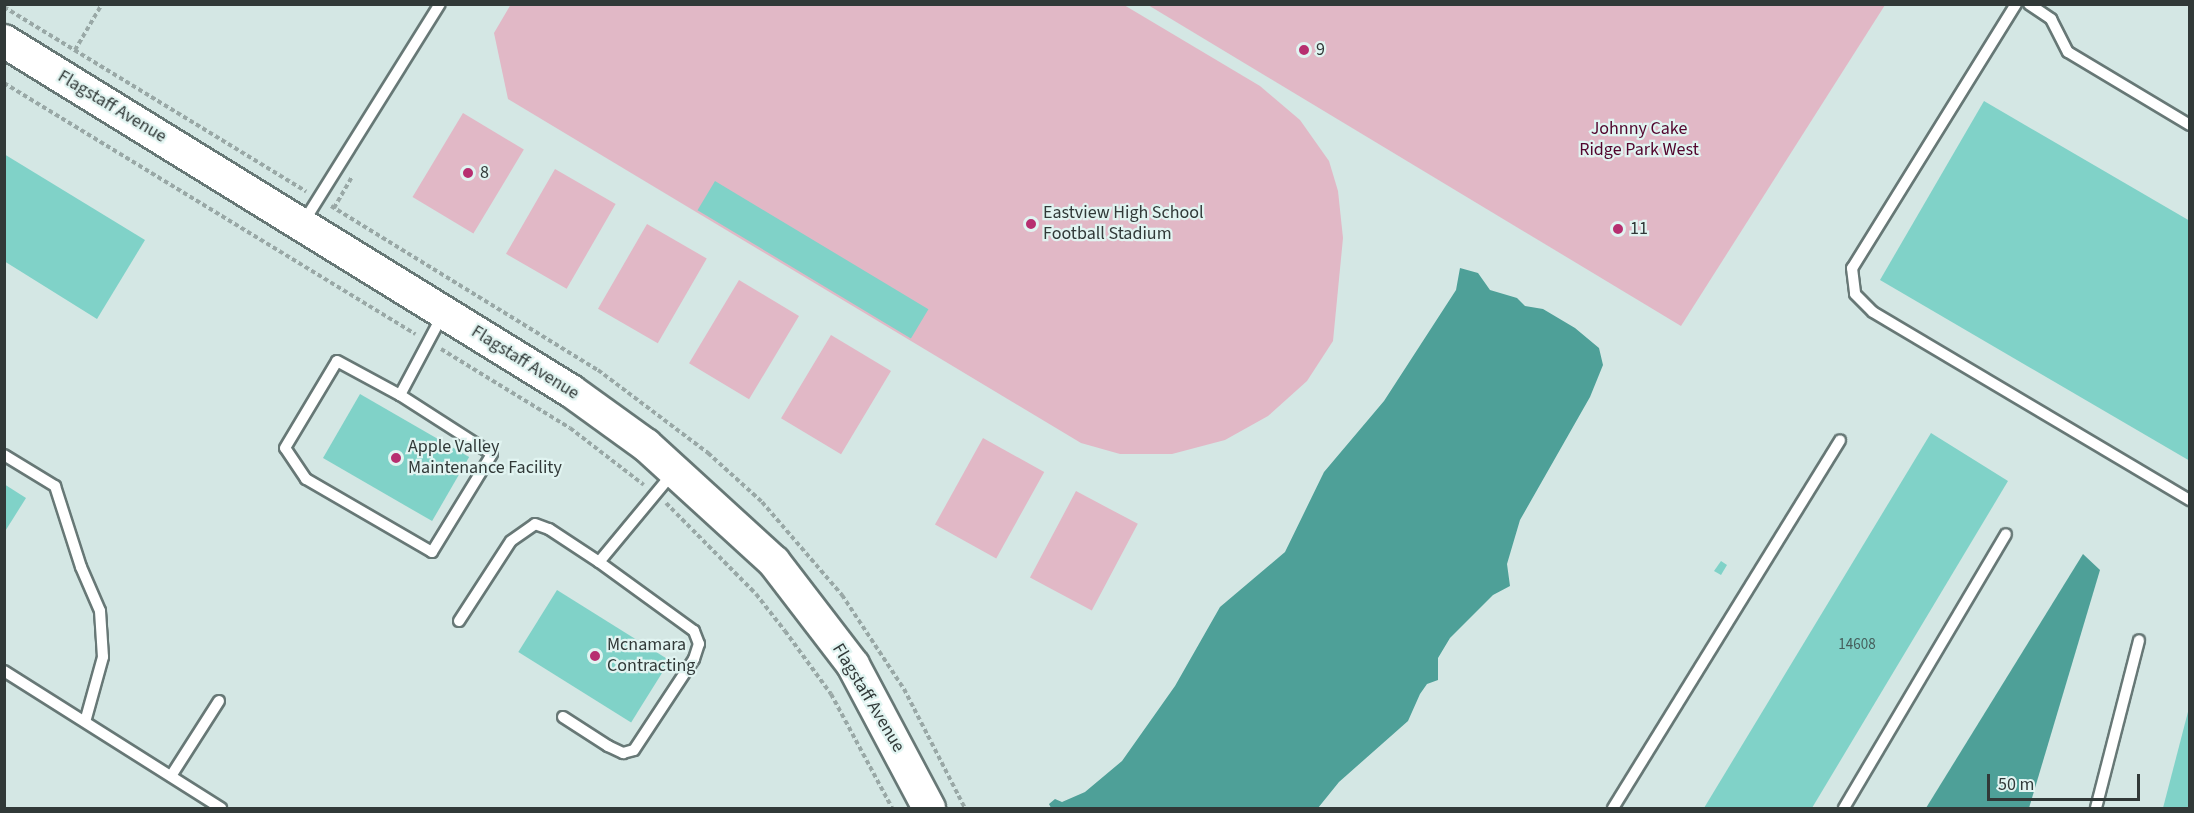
<!DOCTYPE html>
<html>
<head>
<meta charset="utf-8">
<style>
  body { margin:0 }
  #map { position:relative; width:2194px; height:813px; overflow:hidden; background:#d4e7e4; font-family:"Source Sans 3",sans-serif }
  div>[style] { position:absolute }
  .green>* { inset:0; background:#e1b8c6; transform-origin:0 0 }
  .water>* { inset:0; background:#4ea098 }
  .building>* { inset:0; background:#80d2c8; transform-origin:0 0 }
  .path>* { height:4px; margin-top:-2px; transform-origin:0; background:repeating-linear-gradient(90deg,#99a8a6 0 4.5px,transparent 0 7.5px) }
  .roads { filter:drop-shadow(2px 0 #677876) drop-shadow(-2px 0 #677876) drop-shadow(0 2px #677876) drop-shadow(0 -2px #677876) }
  .lane>* { height:10px; margin:-5px; padding:0 5px; transform-origin:5px; border-radius:5px; background:#fff }
  .secondary>* { height:32px; margin:-16px; padding:0 16px; transform-origin:16px; border-radius:16px; background:#fff }
  .dots>* { width:16px; height:16px; translate:-50% -50%; box-sizing:border-box; border:3px solid #e1f4f1; border-radius:50% }
  span { translate:-50% -50%; white-space:nowrap; text-align:center; line-height:1.15; -webkit-text-stroke:4.5px #e1f4f1; paint-order:stroke }
  .number-label { font-size:15px; color:#455f5c }
  .number-label span { -webkit-text-stroke-width:0 }
  .poi-label { font-size:18px; color:#313938 }
  .left { translate:0 -50%; text-align:left }
  .street-label { font-size:18px; color:#313938 }
  .park-label { font-size:18px; color:#52052d }
  .frame { position:absolute; inset:0; border:6px solid #313938; pointer-events:none }
  .scale { position:absolute; left:1987px; top:774px; width:153px; height:27px; box-sizing:border-box; border:3px solid #313938; border-top:0; padding-left:8px; font-size:18px; line-height:21px; white-space:nowrap; color:#313938; -webkit-text-stroke:4px #e1f4f1; paint-order:stroke }
</style>
</head>
<body>
<div id="map">
  <div class="green">
    <div style="clip-path:polygon(511px 4px,1124px 5px,1260px 86px,1300px 120px,1329px 161px,1338px 191px,1343px 238px,1333px 341px,1307px 381px,1268px 416px,1225px 440px,1172px 454px,1120px 454px,1081px 443px,508px 99px,494px 33px)"></div>
    <div style="clip-path:polygon(1148px 5px,1885px 5px,1681px 326px)"></div>
    <div style="left:463px;top:113px;width:71px;height:98px;rotate:31deg"></div>
    <div style="left:555px;top:169px;width:70px;height:98px;rotate:30deg"></div>
    <div style="left:647px;top:224px;width:69px;height:98px;rotate:30deg"></div>
    <div style="left:739px;top:280px;width:70px;height:97px;rotate:31deg"></div>
    <div style="left:831px;top:335px;width:70px;height:97px;rotate:31deg"></div>
    <div style="left:983px;top:438px;width:70px;height:99px;rotate:29deg"></div>
    <div style="left:1076px;top:491px;width:70px;height:98px;rotate:28deg"></div>
  </div>
  <div class="water">
    <div style="clip-path:polygon(1460px 268px,1478px 273px,1490px 290px,1517px 298px,1525px 306px,1543px 309px,1575px 328px,1599px 348px,1603px 365px,1590px 397px,1520px 520px,1507px 564px,1510px 586px,1493px 595px,1450px 638px,1438px 658px,1438px 680px,1427px 684px,1420px 694px,1408px 721px,1339px 782px,1318px 808px,1051px 808px,1049px 804px,1055px 799px,1062px 802px,1085px 792px,1122px 761px,1175px 686px,1220px 607px,1285px 552px,1324px 472px,1384px 401px,1456px 290px)"></div>
    <div style="clip-path:polygon(2083px 554px,2100px 570px,2029px 808px,1926px 808px)"></div>
  </div>
  <div class="building">
    <div style="clip-path:polygon(1984px 101px,2190px 221px,2190px 461px,1880px 280px)"></div>
    <div style="clip-path:polygon(4px 154px,145px 240px,97px 319px,4px 261px)"></div>
    <div style="left:715px;top:181px;width:249px;height:34px;rotate:31deg"></div>
    <div style="left:360px;top:394px;width:126px;height:74px;rotate:30deg"></div>
    <div style="clip-path:polygon(1931px 433px,2008px 481px,1812px 808px,1704px 808px)"></div>
    <div style="clip-path:polygon(4px 484px,26px 498px,4px 533px)"></div>
    <div style="clip-path:polygon(1721px 561px,1727px 565px,1721px 575px,1714px 571px)"></div>
    <div style="left:557px;top:590px;width:133px;height:73px;rotate:32deg"></div>
    <div style="clip-path:polygon(2189px 708px,2190px 808px,2163px 808px)"></div>
  </div>
  <div class="path">
    <div style="left:4px;top:7px;width:354px;rotate:31.4deg"></div>
    <div style="left:75px;top:50px;width:53px;rotate:-59.6deg"></div>
    <div style="left:4px;top:83px;width:482px;rotate:31.4deg"></div>
    <div style="left:331px;top:206px;width:313px;rotate:31.6deg"></div>
    <div style="left:598px;top:370px;width:138px;rotate:37deg"></div>
    <div style="left:708px;top:453px;width:73px;rotate:42.2deg"></div>
    <div style="left:762px;top:502px;width:123px;rotate:49.3deg"></div>
    <div style="left:842px;top:595px;width:113px;rotate:56.6deg"></div>
    <div style="left:904px;top:689px;width:134px;rotate:62.9deg"></div>
    <div style="left:334px;top:208px;width:36px;rotate:-60deg"></div>
    <div style="left:441px;top:349px;width:151px;rotate:31.5deg"></div>
    <div style="left:570px;top:428px;width:93px;rotate:37.6deg"></div>
    <div style="left:666px;top:503px;width:128px;rotate:45.3deg"></div>
    <div style="left:756px;top:594px;width:47px;rotate:51.9deg"></div>
    <div style="left:785px;top:631px;width:78px;rotate:53.9deg"></div>
    <div style="left:831px;top:694px;width:129px;rotate:61.8deg"></div>
  </div>
  <div class="roads">
    <div class="lane">
      <div style="left:2016px;top:4px;width:311px;rotate:121.8deg"></div>
      <div style="left:1852px;top:268px;width:26px;rotate:83deg"></div>
      <div style="left:1855px;top:294px;width:25px;rotate:45deg"></div>
      <div style="left:1873px;top:312px;width:369px;rotate:30.7deg"></div>
      <div style="left:2029px;top:4px;width:27px;rotate:34deg"></div>
      <div style="left:2051px;top:19px;width:37px;rotate:63deg"></div>
      <div style="left:2068px;top:52px;width:142px;rotate:30.9deg"></div>
      <div style="left:303px;top:223px;width:258px;rotate:-58deg"></div>
      <div style="left:400px;top:395px;width:109px;rotate:32.7deg"></div>
      <div style="left:492px;top:454px;width:115px;rotate:121.5deg"></div>
      <div style="left:432px;top:552px;width:146px;rotate:-149.9deg"></div>
      <div style="left:306px;top:479px;width:37px;rotate:-124deg"></div>
      <div style="left:285px;top:448px;width:101px;rotate:-59.1deg"></div>
      <div style="left:337px;top:361px;width:72px;rotate:28.4deg"></div>
      <div style="left:400px;top:395px;width:92px;rotate:-62deg"></div>
      <div style="left:4px;top:455px;width:60px;rotate:31.3deg"></div>
      <div style="left:55px;top:486px;width:85px;rotate:72.2deg"></div>
      <div style="left:81px;top:567px;width:48px;rotate:66.6deg"></div>
      <div style="left:100px;top:611px;width:46px;rotate:86.3deg"></div>
      <div style="left:103px;top:657px;width:67px;rotate:105.5deg"></div>
      <div style="left:459px;top:621px;width:95px;rotate:-57deg"></div>
      <div style="left:511px;top:541px;width:29px;rotate:-35deg"></div>
      <div style="left:535px;top:524px;width:15px;rotate:20deg"></div>
      <div style="left:549px;top:529px;width:60px;rotate:33.4deg"></div>
      <div style="left:4px;top:671px;width:257px;rotate:32.3deg"></div>
      <div style="left:563px;top:717px;width:54px;rotate:32.8deg"></div>
      <div style="left:608px;top:746px;width:17px;rotate:25deg"></div>
      <div style="left:623px;top:753px;width:11px;rotate:-15deg"></div>
      <div style="left:634px;top:750px;width:109px;rotate:-56.6deg"></div>
      <div style="left:694px;top:659px;width:16px;rotate:-72deg"></div>
      <div style="left:699px;top:644px;width:14px;rotate:-111deg"></div>
      <div style="left:694px;top:631px;width:117px;rotate:-144deg"></div>
      <div style="left:599px;top:562px;width:114px;rotate:-50.3deg"></div>
      <div style="left:171px;top:776px;width:89px;rotate:-57.4deg"></div>
      <div style="left:1613px;top:808px;width:432px;rotate:-58.3deg"></div>
      <div style="left:1844px;top:808px;width:318px;rotate:-59.4deg"></div>
      <div style="left:2096px;top:808px;width:173px;rotate:-75.6deg"></div>
    </div>
    <div class="secondary">
      <div style="left:4px;top:41px;width:666px;rotate:31.69deg"></div>
      <div style="left:571px;top:391px;width:92px;rotate:35.8deg"></div>
      <div style="left:646px;top:445px;width:173px;rotate:42.4deg"></div>
      <div style="left:774px;top:562px;width:130px;rotate:52.5deg"></div>
      <div style="left:853px;top:665px;width:162px;rotate:62deg"></div>
    </div>
  </div>
  <div class="dots">
    <div style="left:1304px;top:50px;background:#b72f70"></div>
    <div style="left:468px;top:173px;background:#b72f70"></div>
    <div style="left:1031px;top:224px;background:#b72f70"></div>
    <div style="left:1618px;top:229px;background:#b72f70"></div>
    <div style="left:396px;top:458px;background:#b72f70"></div>
    <div style="left:595px;top:656px;background:#b72f70"></div>
  </div>
  <div class="number-label">
    <span style="left:1857px;top:645px">14608</span>
  </div>
  <div class="poi-label">
    <span class="left" style="left:1316px;top:50px">9</span>
    <span class="left" style="left:480px;top:173px">8</span>
    <span class="left" style="left:1043px;top:224px">Eastview High School<br>Football Stadium</span>
    <span class="left" style="left:1630px;top:229px">11</span>
    <span class="left" style="left:408px;top:458px">Apple Valley<br>Maintenance Facility</span>
    <span class="left" style="left:607px;top:656px">Mcnamara<br>Contracting</span>
  </div>
  <div class="street-label">
    <span style="left:112px;top:107px;rotate:31deg">Flagstaff Avenue</span>
    <span style="left:525px;top:363px;rotate:32deg">Flagstaff Avenue</span>
    <span style="left:868px;top:698px;rotate:59deg">Flagstaff Avenue</span>
  </div>
  <div class="park-label">
    <span style="left:1639px;top:140px">Johnny Cake<br>Ridge Park West</span>
  </div>
  <div class="frame"></div>
  <div class="scale">50 m</div>
</div>
</body>
</html>
